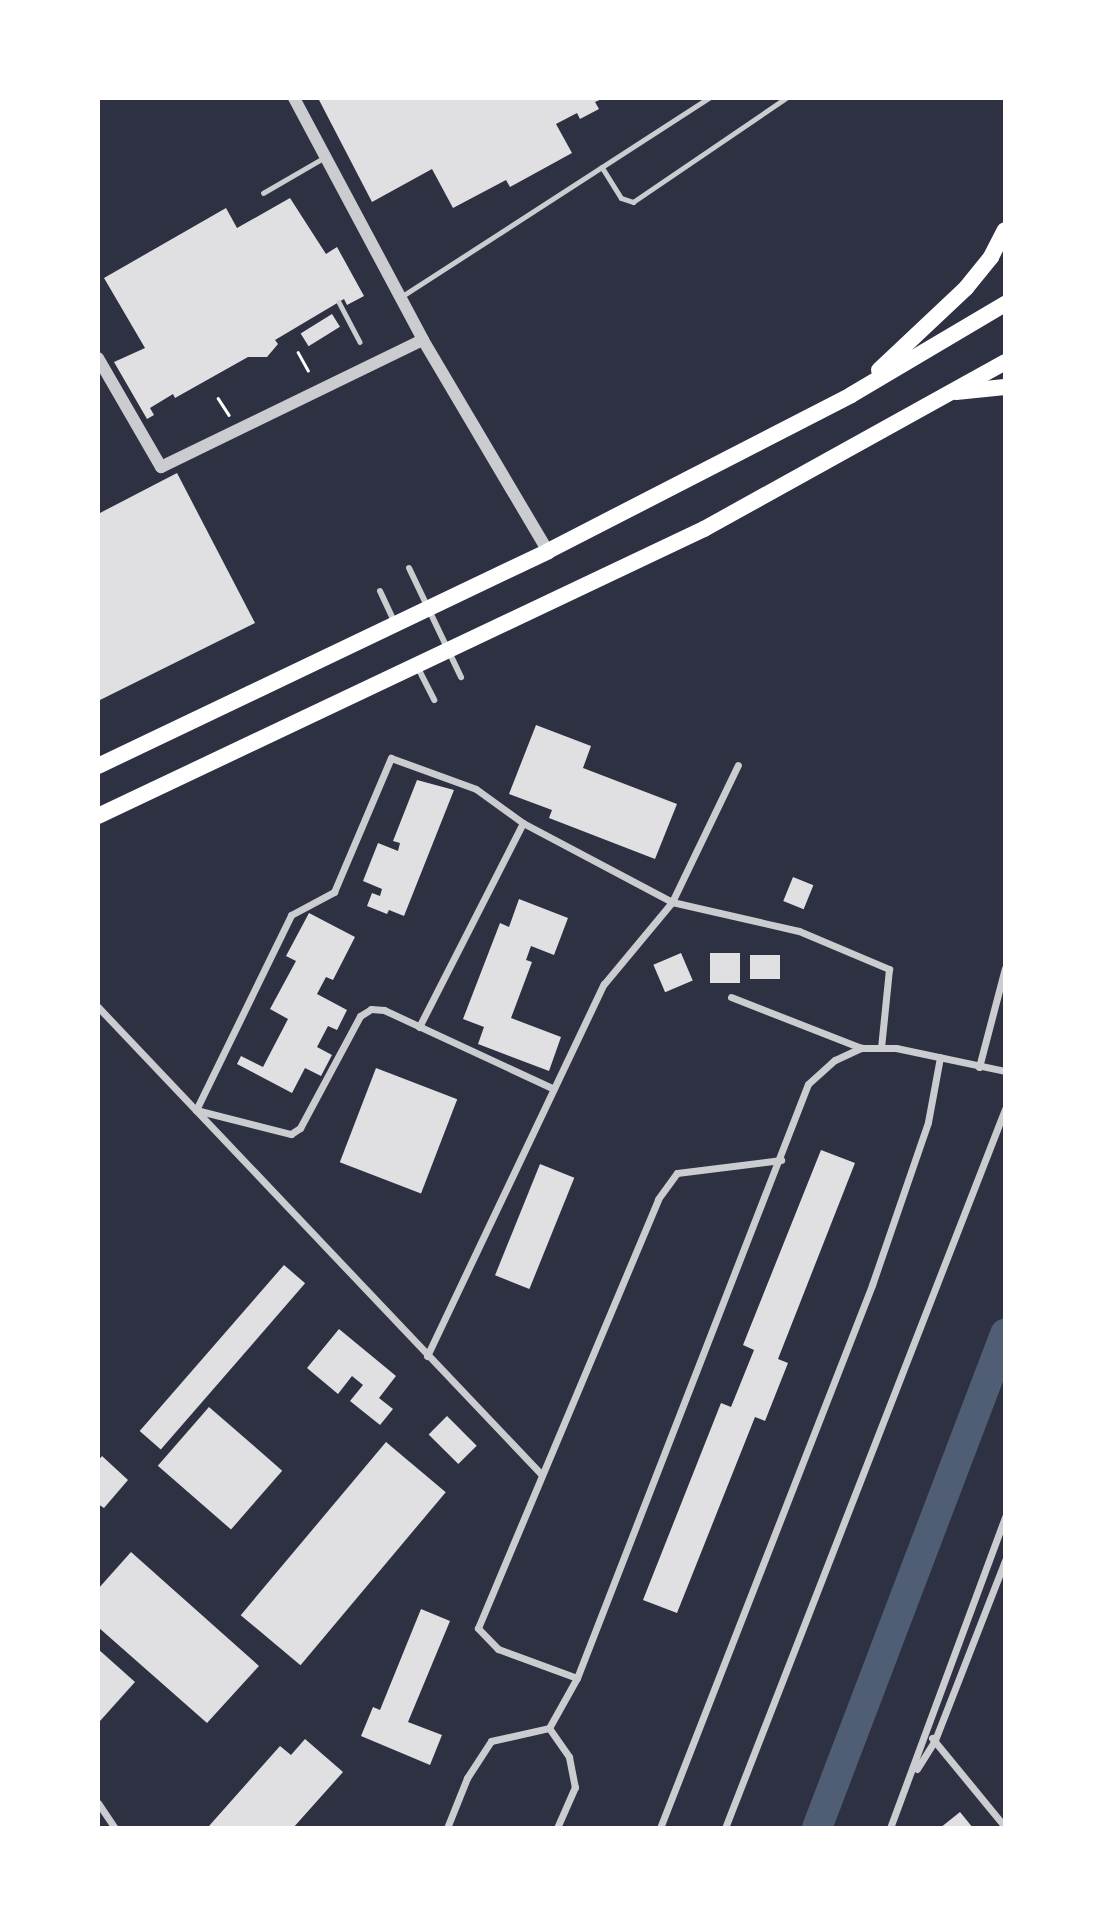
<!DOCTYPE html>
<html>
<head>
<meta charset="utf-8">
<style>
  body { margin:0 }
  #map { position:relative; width:1103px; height:1926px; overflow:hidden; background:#2d3142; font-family:Figtree,sans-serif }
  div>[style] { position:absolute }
  .river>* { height:30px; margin:-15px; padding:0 15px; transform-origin:15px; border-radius:15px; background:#4f5d75 }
  .building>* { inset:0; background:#e0e0e3; transform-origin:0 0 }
  .path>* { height:2.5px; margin:-1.25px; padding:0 1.25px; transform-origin:1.25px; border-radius:1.25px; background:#fff }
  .service>* { height:4.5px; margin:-2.25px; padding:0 2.25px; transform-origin:2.25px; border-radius:2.25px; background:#caccd0 }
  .pedestrian>* { height:6px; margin:-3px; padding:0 3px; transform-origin:3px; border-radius:3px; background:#caccd0 }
  .minor>* { height:7px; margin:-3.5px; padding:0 3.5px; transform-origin:3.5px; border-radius:3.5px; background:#caccd0 }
  .tertiary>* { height:12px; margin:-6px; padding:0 6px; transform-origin:6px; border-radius:6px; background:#caccd0 }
  .trunk>* { height:16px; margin:-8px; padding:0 8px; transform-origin:8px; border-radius:8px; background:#fff }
  span { translate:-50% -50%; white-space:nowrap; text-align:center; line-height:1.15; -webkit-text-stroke:6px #fff; paint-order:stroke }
  .frame { position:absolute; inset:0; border:100px solid #fff; pointer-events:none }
</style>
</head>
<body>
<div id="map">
  <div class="river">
    <div style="left:817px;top:1828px;width:529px;rotate:-69.16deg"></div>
  </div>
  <div class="building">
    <div style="clip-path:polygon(318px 98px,604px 98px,595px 102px,599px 109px,580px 119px,577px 113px,556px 124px,572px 153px,510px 187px,506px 180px,453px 208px,432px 169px,372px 202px)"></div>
    <div style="clip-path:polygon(290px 198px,326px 254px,337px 247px,364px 296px,347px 305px,344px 299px,275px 340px,278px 344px,267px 357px,248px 357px,175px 398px,173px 394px,150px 408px,154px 415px,147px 419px,114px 362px,145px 348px,104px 278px,226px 208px,237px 228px)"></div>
    <div style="left:332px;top:314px;width:15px;height:37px;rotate:58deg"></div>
    <div style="clip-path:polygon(177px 473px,255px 623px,98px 701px,98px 514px)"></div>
    <div style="clip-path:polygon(536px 725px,591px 746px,583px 768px,677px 804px,655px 859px,549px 818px,552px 810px,509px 794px)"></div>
    <div style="clip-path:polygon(417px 780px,454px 790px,404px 916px,389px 910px,387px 914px,367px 906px,372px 893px,380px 896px,382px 889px,363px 881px,378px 843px,398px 851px,400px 843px,393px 841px)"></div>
    <div style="left:793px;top:877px;width:22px;height:26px;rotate:22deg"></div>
    <div style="clip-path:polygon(519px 899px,568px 918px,554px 955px,531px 946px,526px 960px,532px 962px,511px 1018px,561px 1037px,549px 1071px,478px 1044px,484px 1027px,463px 1019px,500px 923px,509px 927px)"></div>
    <div style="clip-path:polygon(309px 913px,355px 937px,333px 980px,326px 977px,317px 994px,347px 1010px,337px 1030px,328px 1026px,317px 1047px,332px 1055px,321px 1076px,305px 1068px,292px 1093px,237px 1064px,241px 1056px,263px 1067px,288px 1019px,270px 1009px,296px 961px,286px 956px)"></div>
    <div style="left:681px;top:953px;width:30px;height:30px;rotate:67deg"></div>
    <div style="left:740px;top:953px;width:30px;height:30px;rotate:90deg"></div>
    <div style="left:780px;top:955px;width:24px;height:30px;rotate:90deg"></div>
    <div style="left:376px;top:1068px;width:87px;height:101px;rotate:21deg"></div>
    <div style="clip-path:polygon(821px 1150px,855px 1163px,778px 1359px,788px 1363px,765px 1421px,755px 1417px,677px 1613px,643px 1600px,721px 1403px,731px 1407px,754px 1350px,743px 1345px)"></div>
    <div style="left:540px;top:1164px;width:37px;height:120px;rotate:22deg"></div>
    <div style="left:284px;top:1265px;width:28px;height:220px;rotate:41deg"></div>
    <div style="clip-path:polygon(339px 1329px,396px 1376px,379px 1398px,393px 1409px,380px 1425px,350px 1401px,363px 1385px,352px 1376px,338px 1394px,307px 1368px)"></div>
    <div style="left:209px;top:1407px;width:97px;height:78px;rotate:41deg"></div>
    <div style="left:447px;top:1416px;width:42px;height:26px;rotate:45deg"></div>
    <div style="left:386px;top:1442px;width:78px;height:226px;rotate:40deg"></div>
    <div style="clip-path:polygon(102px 1456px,128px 1480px,104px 1508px,98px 1504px,98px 1461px)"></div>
    <div style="clip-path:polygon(131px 1552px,259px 1666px,207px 1723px,98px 1627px,98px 1589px)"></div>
    <div style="clip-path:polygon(421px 1609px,450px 1621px,408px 1722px,442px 1735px,430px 1765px,361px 1736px,373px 1707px,380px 1710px)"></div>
    <div style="clip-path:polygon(98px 1649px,135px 1682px,100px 1721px,98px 1719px)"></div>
    <div style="clip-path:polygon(305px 1739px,343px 1772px,293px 1828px,209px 1826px,280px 1746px,291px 1755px)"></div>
    <div style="clip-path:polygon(960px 1812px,973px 1828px,940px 1828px)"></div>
  </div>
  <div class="path">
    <div style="left:298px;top:352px;width:21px;rotate:61deg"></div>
    <div style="left:218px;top:398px;width:20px;rotate:57deg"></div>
  </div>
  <div class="service">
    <div style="left:602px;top:167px;width:36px;rotate:58deg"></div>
    <div style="left:621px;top:198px;width:13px;rotate:18deg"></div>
    <div style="left:633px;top:202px;width:185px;rotate:-34.2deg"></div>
    <div style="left:263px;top:193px;width:72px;rotate:-30.1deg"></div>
    <div style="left:401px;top:297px;width:367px;rotate:-32.9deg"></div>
    <div style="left:339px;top:302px;width:45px;rotate:62.3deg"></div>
  </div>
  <div class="pedestrian">
    <div style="left:409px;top:568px;width:121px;rotate:64.5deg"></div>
    <div style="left:380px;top:591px;width:35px;rotate:65deg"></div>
    <div style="left:418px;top:668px;width:36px;rotate:63deg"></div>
  </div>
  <div class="minor">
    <div style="left:731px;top:997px;width:140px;rotate:21.4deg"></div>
    <div style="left:98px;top:1007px;width:645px;rotate:46.51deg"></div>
    <div style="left:419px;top:1027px;width:229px;rotate:-63deg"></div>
    <div style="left:979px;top:1067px;width:102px;rotate:-75.3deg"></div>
    <div style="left:196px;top:1110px;width:217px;rotate:-64deg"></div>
    <div style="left:291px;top:915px;width:49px;rotate:-28.1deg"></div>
    <div style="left:334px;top:892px;width:146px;rotate:-67deg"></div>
    <div style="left:391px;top:758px;width:90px;rotate:20deg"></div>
    <div style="left:476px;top:789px;width:58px;rotate:35.9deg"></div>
    <div style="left:523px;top:823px;width:169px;rotate:27.9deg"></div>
    <div style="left:672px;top:902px;width:130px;rotate:12.9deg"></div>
    <div style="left:799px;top:931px;width:98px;rotate:22.9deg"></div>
    <div style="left:889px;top:969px;width:79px;rotate:95.8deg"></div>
    <div style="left:196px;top:1110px;width:98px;rotate:14.2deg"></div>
    <div style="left:291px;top:1134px;width:11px;rotate:-34deg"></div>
    <div style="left:300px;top:1128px;width:127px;rotate:-61.8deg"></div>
    <div style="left:360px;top:1016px;width:13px;rotate:-32deg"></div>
    <div style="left:371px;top:1009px;width:13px;rotate:4deg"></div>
    <div style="left:384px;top:1010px;width:187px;rotate:24.9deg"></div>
    <div style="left:427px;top:1356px;width:412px;rotate:-64.6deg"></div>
    <div style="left:604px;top:984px;width:107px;rotate:-50.3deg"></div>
    <div style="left:672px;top:902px;width:152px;rotate:-64.3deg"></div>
    <div style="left:577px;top:1678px;width:84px;rotate:-159.8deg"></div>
    <div style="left:498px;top:1649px;width:29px;rotate:-134deg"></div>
    <div style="left:478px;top:1628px;width:465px;rotate:-67.2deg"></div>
    <div style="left:658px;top:1199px;width:32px;rotate:-54deg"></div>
    <div style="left:677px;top:1173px;width:105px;rotate:-7.1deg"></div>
    <div style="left:549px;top:1728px;width:35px;rotate:55deg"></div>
    <div style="left:569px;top:1757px;width:31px;rotate:79deg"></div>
    <div style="left:575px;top:1787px;width:45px;rotate:113.7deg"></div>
    <div style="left:932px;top:1738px;width:115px;rotate:50.6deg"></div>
    <div style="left:917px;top:1769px;width:34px;rotate:-58deg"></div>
    <div style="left:935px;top:1740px;width:193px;rotate:-68.7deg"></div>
    <div style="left:98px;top:1803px;width:30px;rotate:56deg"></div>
    <div style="left:447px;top:1828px;width:54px;rotate:-68.2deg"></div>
    <div style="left:467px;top:1778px;width:44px;rotate:-57deg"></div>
    <div style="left:491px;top:1741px;width:59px;rotate:-12.6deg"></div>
    <div style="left:549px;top:1728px;width:57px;rotate:-60.8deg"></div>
    <div style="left:577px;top:1678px;width:637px;rotate:-68.75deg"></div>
    <div style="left:808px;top:1084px;width:36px;rotate:-42deg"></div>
    <div style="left:835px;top:1060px;width:29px;rotate:-25deg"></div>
    <div style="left:861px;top:1048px;width:35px"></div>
    <div style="left:896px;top:1048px;width:111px;rotate:11.9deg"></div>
    <div style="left:660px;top:1828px;width:583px;rotate:-68.67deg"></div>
    <div style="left:872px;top:1285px;width:172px;rotate:-71deg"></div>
    <div style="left:928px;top:1122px;width:66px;rotate:-79.5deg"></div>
    <div style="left:725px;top:1828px;width:772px;rotate:-68.72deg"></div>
    <div style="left:890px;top:1828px;width:332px;rotate:-69.7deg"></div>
  </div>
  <div class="tertiary">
    <div style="left:294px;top:98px;width:274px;rotate:61.9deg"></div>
    <div style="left:423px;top:340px;width:245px;rotate:59.4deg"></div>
    <div style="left:98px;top:358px;width:126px;rotate:60deg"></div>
    <div style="left:161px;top:467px;width:291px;rotate:-25.9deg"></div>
  </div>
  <div class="trunk">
    <div style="left:879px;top:370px;width:120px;rotate:-43.3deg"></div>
    <div style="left:966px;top:288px;width:40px;rotate:-51deg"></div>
    <div style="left:991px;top:257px;width:30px;rotate:-63deg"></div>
    <div style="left:956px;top:392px;width:49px;rotate:-5.8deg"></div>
    <div style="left:98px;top:766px;width:499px;rotate:-25.5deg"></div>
    <div style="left:548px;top:551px;width:341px;rotate:-27.2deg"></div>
    <div style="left:851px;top:395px;width:179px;rotate:-30.6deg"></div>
    <div style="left:98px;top:816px;width:671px;rotate:-25.34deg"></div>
    <div style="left:704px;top:529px;width:344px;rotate:-29deg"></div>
  </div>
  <div class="frame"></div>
</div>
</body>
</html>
